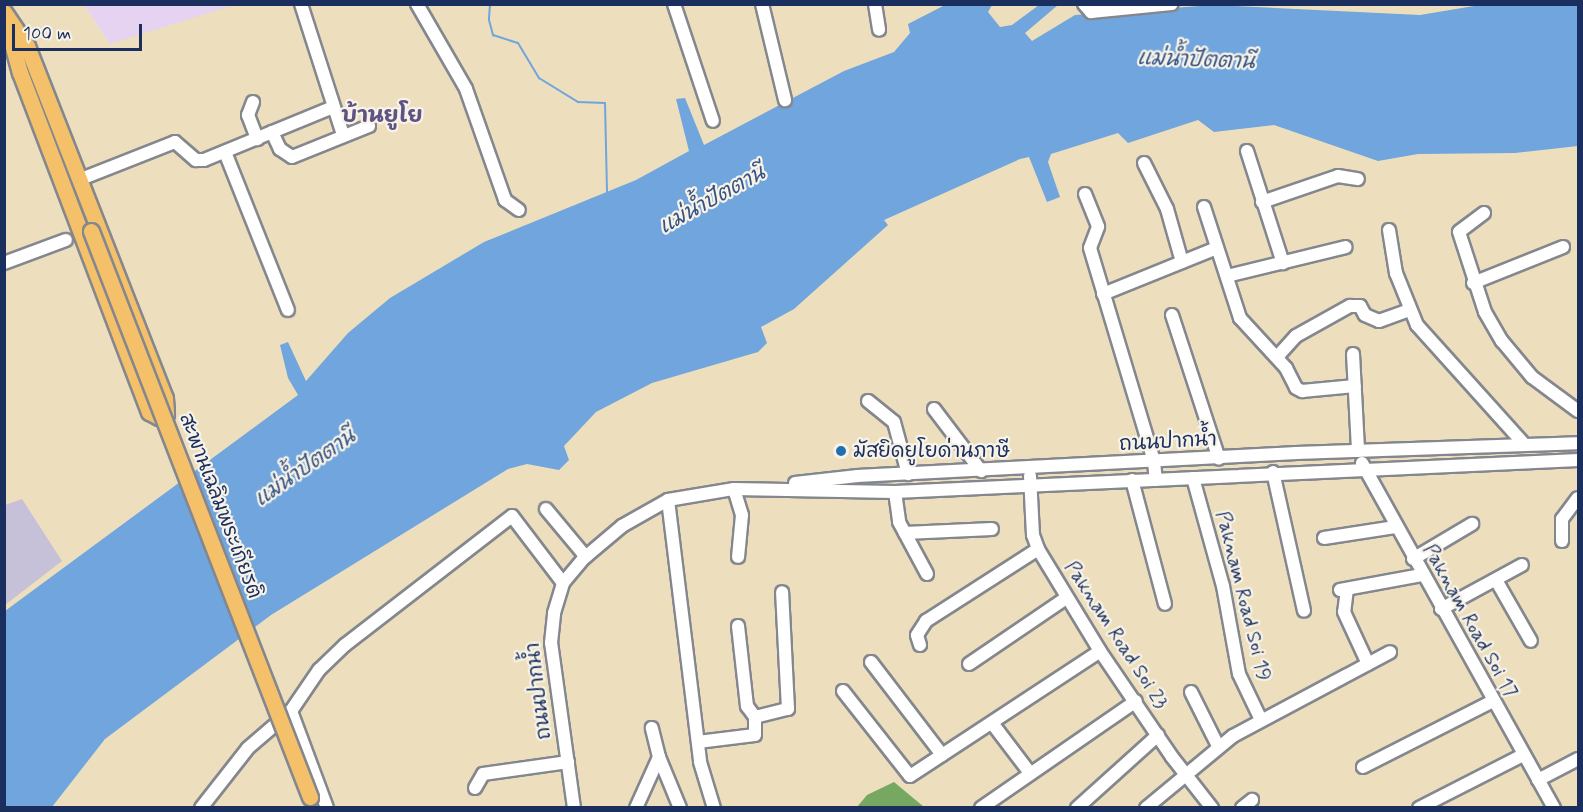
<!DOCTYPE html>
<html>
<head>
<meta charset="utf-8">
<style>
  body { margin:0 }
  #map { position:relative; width:1583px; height:812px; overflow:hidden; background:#eddfbd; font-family:Mynerve,"Playpen Sans Thai",sans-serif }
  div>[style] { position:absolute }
  .built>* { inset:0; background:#e5d3f1 }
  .industrial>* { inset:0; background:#c7c0d9 }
  .forest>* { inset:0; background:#77a862 }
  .water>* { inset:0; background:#70a5dd }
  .stream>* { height:2px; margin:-1px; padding:0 1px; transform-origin:1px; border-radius:1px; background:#70a5dd }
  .roads { filter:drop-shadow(2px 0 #84878e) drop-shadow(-2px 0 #84878e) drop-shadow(0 2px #84878e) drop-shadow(0 -2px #84878e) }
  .minor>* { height:12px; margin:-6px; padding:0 6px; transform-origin:6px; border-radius:6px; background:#fff }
  .major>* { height:15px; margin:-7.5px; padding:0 7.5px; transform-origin:7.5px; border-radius:7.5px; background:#f4c16a }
  .bridges { filter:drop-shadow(2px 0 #84878e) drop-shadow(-2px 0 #84878e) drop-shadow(0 2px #84878e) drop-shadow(0 -2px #84878e) }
  .major-bridge>* { height:15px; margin:-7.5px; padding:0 7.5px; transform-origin:7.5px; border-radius:7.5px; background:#f4c16a }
  .dots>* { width:16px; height:16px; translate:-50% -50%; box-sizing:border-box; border:3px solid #f7f3e8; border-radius:50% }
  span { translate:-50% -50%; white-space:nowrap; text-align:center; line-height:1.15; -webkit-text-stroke:4.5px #f7f3e8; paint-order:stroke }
  .street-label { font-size:20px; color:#1b2f5e }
  .poi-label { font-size:20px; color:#1b2f5e }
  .left { translate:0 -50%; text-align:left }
  .water-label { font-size:21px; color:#355284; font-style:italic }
  .quarter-label { font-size:22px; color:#5e5382; font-weight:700 }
  .frame { position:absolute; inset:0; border:6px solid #1b2f5e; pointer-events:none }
  .scale { position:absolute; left:12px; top:24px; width:130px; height:27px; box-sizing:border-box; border:3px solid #1b2f5e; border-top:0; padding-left:8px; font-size:18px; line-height:21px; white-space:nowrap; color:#1b2f5e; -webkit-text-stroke:4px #f7f3e8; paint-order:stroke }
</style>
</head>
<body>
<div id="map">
  <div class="built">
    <div style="clip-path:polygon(84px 5px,234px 5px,110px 44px)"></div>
  </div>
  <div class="industrial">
    <div style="clip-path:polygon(22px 499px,62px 561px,5px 605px,5px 505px)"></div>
  </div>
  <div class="forest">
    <div style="clip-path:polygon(894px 782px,924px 807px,857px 807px,867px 795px)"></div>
  </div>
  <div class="water">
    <div style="clip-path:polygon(945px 5px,992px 5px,988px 12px,1000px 27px,1012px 25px,1039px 5px,1058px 5px,1025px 33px,1032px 41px,1075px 15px,1214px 5px,1420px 15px,1480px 5px,1578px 5px,1578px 146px,1515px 153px,1418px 154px,1378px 161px,1274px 125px,1214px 132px,1198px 120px,1128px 143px,1118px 133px,1051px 154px,1048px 162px,1060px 197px,1047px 202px,1029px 157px,1020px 159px,884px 220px,888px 225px,794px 309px,761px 327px,767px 343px,758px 352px,652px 383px,596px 412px,564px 446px,569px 460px,559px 470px,527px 464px,508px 469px,271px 615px,105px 739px,52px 807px,5px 808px,5px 611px,298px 395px,288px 378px,280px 345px,288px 342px,306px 381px,348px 333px,390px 298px,484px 242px,636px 180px,689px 151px,676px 99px,685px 98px,704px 145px,844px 71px,894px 52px,910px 33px,908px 24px)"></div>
  </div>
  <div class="stream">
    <div style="left:490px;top:4px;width:16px;rotate:94deg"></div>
    <div style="left:489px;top:20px;width:16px;rotate:75deg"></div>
    <div style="left:493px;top:35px;width:26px;rotate:18deg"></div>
    <div style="left:518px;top:43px;width:41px;rotate:59deg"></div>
    <div style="left:539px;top:78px;width:46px;rotate:31.6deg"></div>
    <div style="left:578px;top:102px;width:27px;rotate:2deg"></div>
    <div style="left:605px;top:103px;width:89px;rotate:88.7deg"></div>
  </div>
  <div class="roads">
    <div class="minor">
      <div style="left:301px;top:4px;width:138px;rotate:72.2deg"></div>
      <div style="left:417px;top:4px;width:98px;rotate:60deg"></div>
      <div style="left:466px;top:89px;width:118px;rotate:70.6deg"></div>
      <div style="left:505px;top:200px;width:17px;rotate:36deg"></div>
      <div style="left:674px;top:4px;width:123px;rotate:71.6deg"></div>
      <div style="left:762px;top:4px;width:99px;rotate:76.5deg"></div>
      <div style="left:875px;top:4px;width:26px;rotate:81deg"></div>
      <div style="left:1084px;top:4px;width:11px;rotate:49deg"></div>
      <div style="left:1091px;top:12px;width:81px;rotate:-5.6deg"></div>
      <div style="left:253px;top:102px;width:14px;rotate:111deg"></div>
      <div style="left:248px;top:115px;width:26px;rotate:69deg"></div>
      <div style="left:272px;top:132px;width:19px;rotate:65deg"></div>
      <div style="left:280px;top:149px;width:14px;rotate:34deg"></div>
      <div style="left:292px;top:157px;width:83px;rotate:-21.9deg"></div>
      <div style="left:1247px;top:151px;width:118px;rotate:72.2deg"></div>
      <div style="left:225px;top:152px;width:170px;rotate:68.3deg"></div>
      <div style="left:1144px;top:163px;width:51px;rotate:63.4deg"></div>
      <div style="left:1167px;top:209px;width:55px;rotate:74.2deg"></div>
      <div style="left:81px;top:179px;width:101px;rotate:-21.5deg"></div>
      <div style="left:175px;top:142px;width:28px;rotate:41deg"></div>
      <div style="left:196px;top:160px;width:8px"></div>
      <div style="left:204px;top:160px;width:139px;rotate:-22.3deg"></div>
      <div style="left:1085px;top:194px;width:35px;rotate:68deg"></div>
      <div style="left:1098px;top:227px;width:22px;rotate:111deg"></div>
      <div style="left:1090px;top:248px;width:223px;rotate:73.3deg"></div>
      <div style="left:1154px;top:462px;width:18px;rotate:84deg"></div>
      <div style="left:1262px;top:202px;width:80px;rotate:-18.9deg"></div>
      <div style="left:1338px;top:176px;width:20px;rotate:9deg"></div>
      <div style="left:1204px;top:207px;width:117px;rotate:72deg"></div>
      <div style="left:1240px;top:318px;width:68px;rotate:47.4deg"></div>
      <div style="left:1286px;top:368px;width:22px;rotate:63deg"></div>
      <div style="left:1296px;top:388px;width:7px;rotate:27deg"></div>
      <div style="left:1302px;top:391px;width:53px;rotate:-5.4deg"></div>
      <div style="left:1484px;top:213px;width:31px;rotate:143deg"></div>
      <div style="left:1459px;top:232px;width:84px;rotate:72deg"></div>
      <div style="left:1485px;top:312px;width:34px;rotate:60deg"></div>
      <div style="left:1502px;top:341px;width:47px;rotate:50.2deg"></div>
      <div style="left:1532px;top:377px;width:57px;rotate:36.5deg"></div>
      <div style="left:1389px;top:230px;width:44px;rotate:80.8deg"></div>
      <div style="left:1396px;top:273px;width:56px;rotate:68deg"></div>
      <div style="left:1417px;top:325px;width:160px;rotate:48deg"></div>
      <div style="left:4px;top:263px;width:66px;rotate:-20.4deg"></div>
      <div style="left:1227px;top:276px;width:122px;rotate:-13.7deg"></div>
      <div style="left:1473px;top:283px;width:97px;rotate:-21.8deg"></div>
      <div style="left:1103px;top:294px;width:123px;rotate:-22deg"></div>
      <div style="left:1172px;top:315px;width:151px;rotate:71.9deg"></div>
      <div style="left:1353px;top:354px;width:97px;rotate:87deg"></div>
      <div style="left:1277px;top:357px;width:28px;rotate:-48deg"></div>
      <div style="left:1296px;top:336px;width:62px;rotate:-29.1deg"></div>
      <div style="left:1350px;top:306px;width:10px"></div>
      <div style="left:1360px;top:306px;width:10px;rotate:61deg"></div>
      <div style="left:1365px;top:315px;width:15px;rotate:23deg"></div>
      <div style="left:1379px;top:321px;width:32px;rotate:-20deg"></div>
      <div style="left:868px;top:401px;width:33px;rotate:39deg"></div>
      <div style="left:894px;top:422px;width:54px;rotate:74.9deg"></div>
      <div style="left:934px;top:409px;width:78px;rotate:52.8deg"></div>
      <div style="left:1362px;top:463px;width:395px;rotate:60.9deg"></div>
      <div style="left:1273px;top:472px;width:142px;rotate:77.4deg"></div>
      <div style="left:1030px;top:476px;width:59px;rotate:87.1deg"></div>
      <div style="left:1033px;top:535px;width:15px;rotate:70deg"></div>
      <div style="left:1038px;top:549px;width:119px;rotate:58.7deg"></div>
      <div style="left:1100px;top:651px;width:128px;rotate:55.8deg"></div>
      <div style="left:1172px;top:757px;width:65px;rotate:51.9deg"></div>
      <div style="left:1193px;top:478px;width:112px;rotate:74.5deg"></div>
      <div style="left:1223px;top:586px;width:89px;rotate:79.7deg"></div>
      <div style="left:1239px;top:674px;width:51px;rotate:64.4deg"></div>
      <div style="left:1132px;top:480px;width:128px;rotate:75.1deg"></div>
      <div style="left:795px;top:483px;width:63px;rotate:-6.3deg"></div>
      <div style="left:858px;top:476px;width:438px;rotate:-3deg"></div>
      <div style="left:1295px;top:453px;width:283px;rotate:-2deg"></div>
      <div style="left:734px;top:489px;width:27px;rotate:73deg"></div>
      <div style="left:742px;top:515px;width:42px;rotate:95.4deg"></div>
      <div style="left:895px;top:492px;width:30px;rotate:82deg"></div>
      <div style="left:899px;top:522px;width:59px;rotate:61.7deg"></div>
      <div style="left:668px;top:500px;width:264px;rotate:83deg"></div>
      <div style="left:700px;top:762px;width:48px;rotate:73.1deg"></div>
      <div style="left:546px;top:509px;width:62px;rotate:50.2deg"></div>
      <div style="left:905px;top:533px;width:87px;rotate:-2.6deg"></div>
      <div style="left:1324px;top:538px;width:72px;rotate:-8.8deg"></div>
      <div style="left:1562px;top:541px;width:22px;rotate:-90deg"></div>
      <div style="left:1562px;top:519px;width:26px;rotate:-53deg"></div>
      <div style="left:1413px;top:559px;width:69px;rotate:-30.7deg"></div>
      <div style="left:1496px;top:580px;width:70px;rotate:60.2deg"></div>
      <div style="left:1347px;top:589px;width:23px;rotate:97deg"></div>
      <div style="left:1344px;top:612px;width:57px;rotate:65.2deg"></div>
      <div style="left:1340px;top:590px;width:83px;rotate:-10.4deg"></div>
      <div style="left:1441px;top:609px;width:92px;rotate:-28.5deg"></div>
      <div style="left:738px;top:626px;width:81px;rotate:83.6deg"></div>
      <div style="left:747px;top:706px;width:14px;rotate:54deg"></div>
      <div style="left:920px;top:645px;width:10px;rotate:-107deg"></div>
      <div style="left:917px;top:635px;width:17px;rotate:-57deg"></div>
      <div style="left:926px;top:621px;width:133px;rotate:-32.7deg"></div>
      <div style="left:871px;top:662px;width:117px;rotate:52.6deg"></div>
      <div style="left:969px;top:664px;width:117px;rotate:-34.2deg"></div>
      <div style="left:843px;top:691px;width:108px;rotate:51.8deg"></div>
      <div style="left:910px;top:776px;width:227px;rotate:-33.3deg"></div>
      <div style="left:1191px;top:692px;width:60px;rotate:63.4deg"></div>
      <div style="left:291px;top:711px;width:103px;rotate:69.6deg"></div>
      <div style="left:992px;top:723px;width:63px;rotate:52.8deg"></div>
      <div style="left:698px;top:742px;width:57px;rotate:-7deg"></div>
      <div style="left:755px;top:735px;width:18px;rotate:-90deg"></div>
      <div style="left:755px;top:717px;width:34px;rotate:-14deg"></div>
      <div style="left:788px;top:709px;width:117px;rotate:-92.9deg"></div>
      <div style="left:659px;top:757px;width:55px;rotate:67.6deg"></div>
      <div style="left:1363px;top:767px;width:146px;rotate:-26.9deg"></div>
      <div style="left:1538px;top:780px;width:45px;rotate:-27.7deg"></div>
      <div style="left:475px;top:788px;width:16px;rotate:-60deg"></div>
      <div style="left:483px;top:774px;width:86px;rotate:-8deg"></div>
      <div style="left:201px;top:808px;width:76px;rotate:-51.9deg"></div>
      <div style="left:248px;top:748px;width:57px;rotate:-40.7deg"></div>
      <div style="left:291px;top:711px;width:50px;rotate:-55.7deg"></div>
      <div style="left:319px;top:670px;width:36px;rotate:-44deg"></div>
      <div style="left:345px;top:645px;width:211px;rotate:-37.7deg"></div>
      <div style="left:512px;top:516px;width:84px;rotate:52.7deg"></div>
      <div style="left:574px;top:808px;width:167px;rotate:-97.9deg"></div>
      <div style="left:551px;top:643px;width:30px;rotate:-84deg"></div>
      <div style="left:554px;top:613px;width:31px;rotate:-73deg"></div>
      <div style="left:563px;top:583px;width:31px;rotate:-50deg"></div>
      <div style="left:583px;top:559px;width:51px;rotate:-40.2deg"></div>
      <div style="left:622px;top:526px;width:53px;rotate:-29.5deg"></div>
      <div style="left:668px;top:500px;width:67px;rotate:-9.5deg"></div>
      <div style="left:734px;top:489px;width:161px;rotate:1.1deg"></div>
      <div style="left:895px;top:492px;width:684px;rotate:-2.68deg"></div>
      <div style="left:636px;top:808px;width:56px;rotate:-65.7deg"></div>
      <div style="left:659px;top:757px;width:30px;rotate:-104deg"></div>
      <div style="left:981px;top:808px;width:188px;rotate:-34.6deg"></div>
      <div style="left:1077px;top:808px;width:109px;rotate:-42deg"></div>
      <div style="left:1146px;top:808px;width:113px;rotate:-39.6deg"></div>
      <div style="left:1233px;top:736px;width:178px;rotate:-28.1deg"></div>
      <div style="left:1242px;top:808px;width:13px;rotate:-39deg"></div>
      <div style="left:1419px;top:808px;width:117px;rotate:-27deg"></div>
    </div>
    <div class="major">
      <div style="left:4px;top:12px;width:41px;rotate:55.9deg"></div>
      <div style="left:27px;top:46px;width:378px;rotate:68.6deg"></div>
      <div style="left:165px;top:398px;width:16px;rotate:86deg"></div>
      <div style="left:166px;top:414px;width:8px;rotate:157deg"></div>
      <div style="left:159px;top:417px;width:11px;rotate:-153deg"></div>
      <div style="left:149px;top:412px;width:363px;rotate:-110.8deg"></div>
      <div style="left:20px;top:73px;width:61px;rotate:-105.2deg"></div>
    </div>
  </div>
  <div class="bridges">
    <div class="major-bridge">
      <div style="left:91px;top:231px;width:607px;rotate:68.85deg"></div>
    </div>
  </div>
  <div class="dots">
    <div style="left:841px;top:451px;background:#1f6fb2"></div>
  </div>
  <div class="street-label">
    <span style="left:1168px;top:442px;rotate:-3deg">ถนนปากน้ำ</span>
    <span style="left:220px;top:506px;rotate:69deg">สะพานเฉลิมพระเกียรติ</span>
    <span style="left:1243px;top:596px;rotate:76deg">Paknam Road Soi 19</span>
    <span style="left:1470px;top:621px;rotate:61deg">Paknam Road Soi 17</span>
    <span style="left:1116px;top:635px;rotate:57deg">Paknam Road Soi 23</span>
    <span style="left:539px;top:691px;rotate:-97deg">ถนนปากน้ำ</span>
  </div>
  <div class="poi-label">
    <span class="left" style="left:853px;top:451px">มัสยิดยูโยด่านภาษี</span>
  </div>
  <div class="water-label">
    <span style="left:1196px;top:60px;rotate:2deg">แม่น้ำปัตตานี</span>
    <span style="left:712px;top:200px;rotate:-29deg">แม่น้ำปัตตานี</span>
    <span style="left:305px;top:468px;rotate:-35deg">แม่น้ำปัตตานี</span>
  </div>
  <div class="quarter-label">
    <span style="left:382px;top:117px">บ้านยูโย</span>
  </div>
  <div class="frame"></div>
  <div class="scale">100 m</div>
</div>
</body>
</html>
